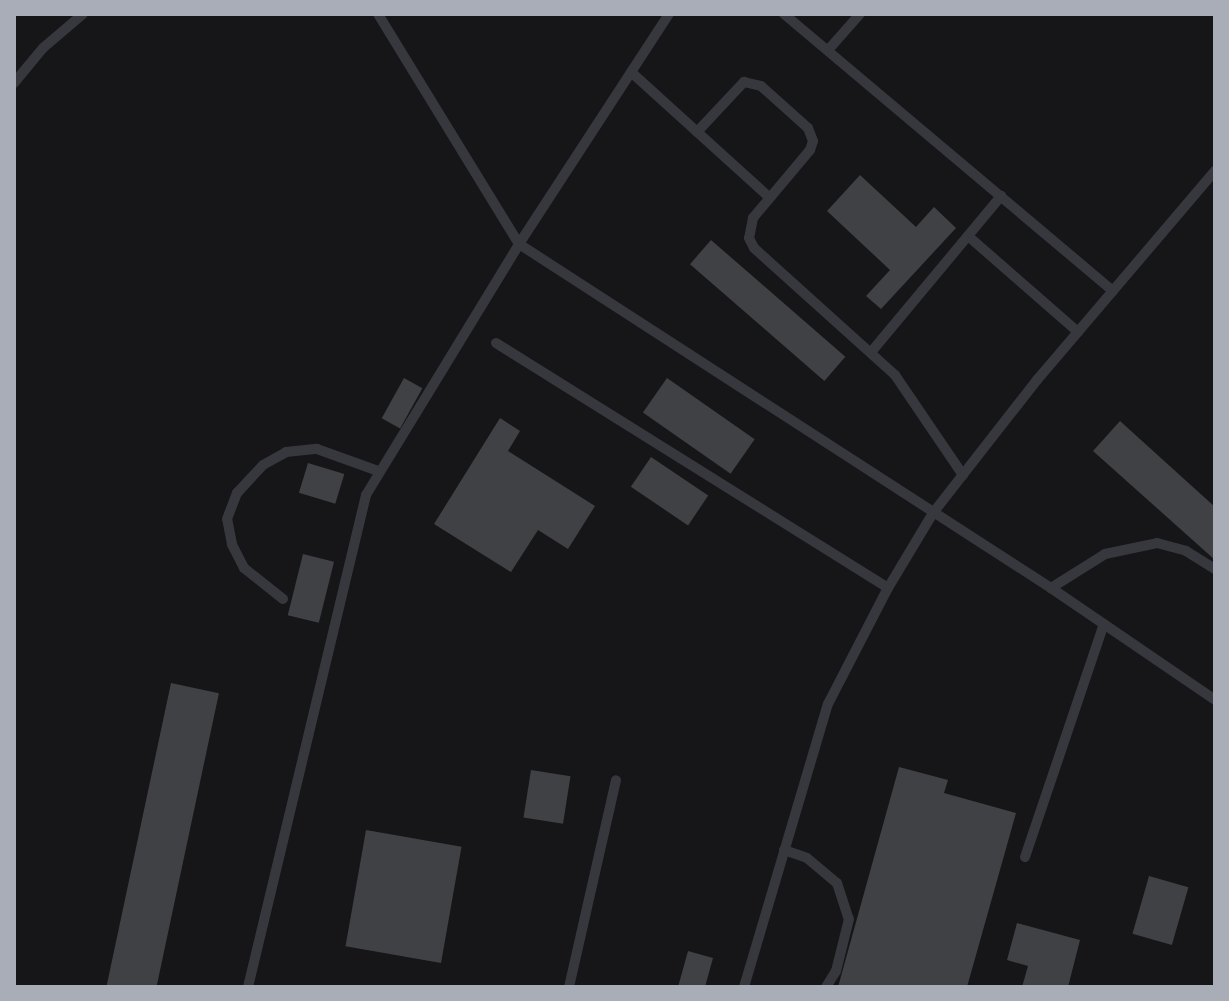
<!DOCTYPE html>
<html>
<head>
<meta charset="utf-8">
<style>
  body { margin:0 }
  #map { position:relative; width:1229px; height:1001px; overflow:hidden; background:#161618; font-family:"Archivo Narrow",sans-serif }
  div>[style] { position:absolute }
  .building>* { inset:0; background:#404145; transform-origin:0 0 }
  .lane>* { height:10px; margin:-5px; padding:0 5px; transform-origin:5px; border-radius:5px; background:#37383d }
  span { translate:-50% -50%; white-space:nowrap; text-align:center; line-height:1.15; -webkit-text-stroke:6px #111113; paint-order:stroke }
  .frame { position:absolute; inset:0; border:16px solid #a8adb8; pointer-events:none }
</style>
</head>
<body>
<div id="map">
  <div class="building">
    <div style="clip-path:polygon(860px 175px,916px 227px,934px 207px,956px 228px,881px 309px,866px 296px,890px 270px,827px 211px)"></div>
    <div style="left:711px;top:240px;width:178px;height:32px;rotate:41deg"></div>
    <div style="left:404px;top:378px;width:21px;height:46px;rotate:29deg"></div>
    <div style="left:667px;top:378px;width:107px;height:42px;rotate:35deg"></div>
    <div style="clip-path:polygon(500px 418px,520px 431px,508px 451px,595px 506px,568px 549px,538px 530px,511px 572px,434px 524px)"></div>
    <div style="clip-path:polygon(1120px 421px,1215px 507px,1215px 560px,1093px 451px)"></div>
    <div style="left:651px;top:457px;width:69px;height:36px;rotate:34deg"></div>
    <div style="left:308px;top:463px;width:38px;height:31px;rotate:17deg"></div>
    <div style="left:303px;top:554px;width:32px;height:63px;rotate:14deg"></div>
    <div style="left:171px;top:683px;width:49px;height:310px;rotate:12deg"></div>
    <div style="clip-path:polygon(899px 767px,948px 780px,944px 793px,1016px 813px,967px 987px,838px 987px)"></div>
    <div style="left:531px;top:770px;width:40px;height:48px;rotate:9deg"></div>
    <div style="left:366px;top:830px;width:97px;height:118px;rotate:10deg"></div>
    <div style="left:1149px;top:876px;width:41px;height:60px;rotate:16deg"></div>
    <div style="clip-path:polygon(1017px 923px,1080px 940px,1068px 987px,1022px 987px,1028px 966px,1007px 960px)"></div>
    <div style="clip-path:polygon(688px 951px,713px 958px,705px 987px,678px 987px)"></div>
  </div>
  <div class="lane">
    <div style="left:378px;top:14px;width:270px;rotate:58.5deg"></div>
    <div style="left:519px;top:244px;width:275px;rotate:-56.9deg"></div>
    <div style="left:784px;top:14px;width:430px;rotate:40.1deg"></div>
    <div style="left:829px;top:49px;width:47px;rotate:-48.5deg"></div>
    <div style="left:631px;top:72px;width:186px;rotate:42.2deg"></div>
    <div style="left:14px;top:83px;width:45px;rotate:-50.4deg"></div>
    <div style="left:43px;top:48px;width:52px;rotate:-40.4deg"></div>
    <div style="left:697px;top:132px;width:69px;rotate:-46.8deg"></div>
    <div style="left:744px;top:82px;width:17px;rotate:13deg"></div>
    <div style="left:761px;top:86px;width:63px;rotate:41.8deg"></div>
    <div style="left:808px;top:128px;width:14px;rotate:69deg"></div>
    <div style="left:813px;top:141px;width:9px;rotate:108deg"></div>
    <div style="left:810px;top:150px;width:89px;rotate:130deg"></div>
    <div style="left:753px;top:218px;width:20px;rotate:101deg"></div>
    <div style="left:749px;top:238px;width:11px;rotate:63deg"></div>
    <div style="left:754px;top:248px;width:190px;rotate:42deg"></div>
    <div style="left:895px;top:375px;width:121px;rotate:55.8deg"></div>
    <div style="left:968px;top:236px;width:146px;rotate:41.1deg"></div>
    <div style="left:496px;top:343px;width:462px;rotate:32deg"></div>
    <div style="left:872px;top:351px;width:202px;rotate:-50.2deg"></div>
    <div style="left:1051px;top:588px;width:64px;rotate:-32.2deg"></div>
    <div style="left:1105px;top:554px;width:53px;rotate:-11.9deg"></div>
    <div style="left:1157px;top:543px;width:30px;rotate:15deg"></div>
    <div style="left:1186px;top:551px;width:34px;rotate:32deg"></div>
    <div style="left:283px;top:599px;width:50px;rotate:-141.5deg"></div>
    <div style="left:244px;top:568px;width:27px;rotate:-117deg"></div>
    <div style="left:232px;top:544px;width:25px;rotate:-101deg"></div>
    <div style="left:227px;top:519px;width:28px;rotate:-69deg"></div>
    <div style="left:237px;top:493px;width:38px;rotate:-47deg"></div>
    <div style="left:263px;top:465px;width:26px;rotate:-29deg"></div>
    <div style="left:286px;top:452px;width:31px;rotate:-6deg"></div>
    <div style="left:317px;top:449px;width:65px;rotate:19.8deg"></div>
    <div style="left:784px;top:850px;width:24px;rotate:19deg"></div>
    <div style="left:807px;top:858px;width:39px;rotate:40deg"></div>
    <div style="left:837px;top:883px;width:38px;rotate:72deg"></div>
    <div style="left:849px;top:919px;width:54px;rotate:104deg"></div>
    <div style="left:836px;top:971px;width:19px;rotate:122deg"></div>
    <div style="left:1025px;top:857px;width:246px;rotate:-71.3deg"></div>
    <div style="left:248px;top:987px;width:506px;rotate:-76.51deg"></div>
    <div style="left:366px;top:495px;width:294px;rotate:-58.6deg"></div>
    <div style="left:519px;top:244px;width:634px;rotate:32.89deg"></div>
    <div style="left:1051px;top:588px;width:199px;rotate:34.3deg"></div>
    <div style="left:569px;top:987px;width:212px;rotate:-77.2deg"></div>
    <div style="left:744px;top:987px;width:295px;rotate:-73.5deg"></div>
    <div style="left:828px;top:704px;width:131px;rotate:-62.7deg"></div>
    <div style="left:888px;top:588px;width:87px;rotate:-59deg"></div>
    <div style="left:933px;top:513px;width:169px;rotate:-52deg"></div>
    <div style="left:1037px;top:380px;width:275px;rotate:-49.6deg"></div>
  </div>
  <div class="frame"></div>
</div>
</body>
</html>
